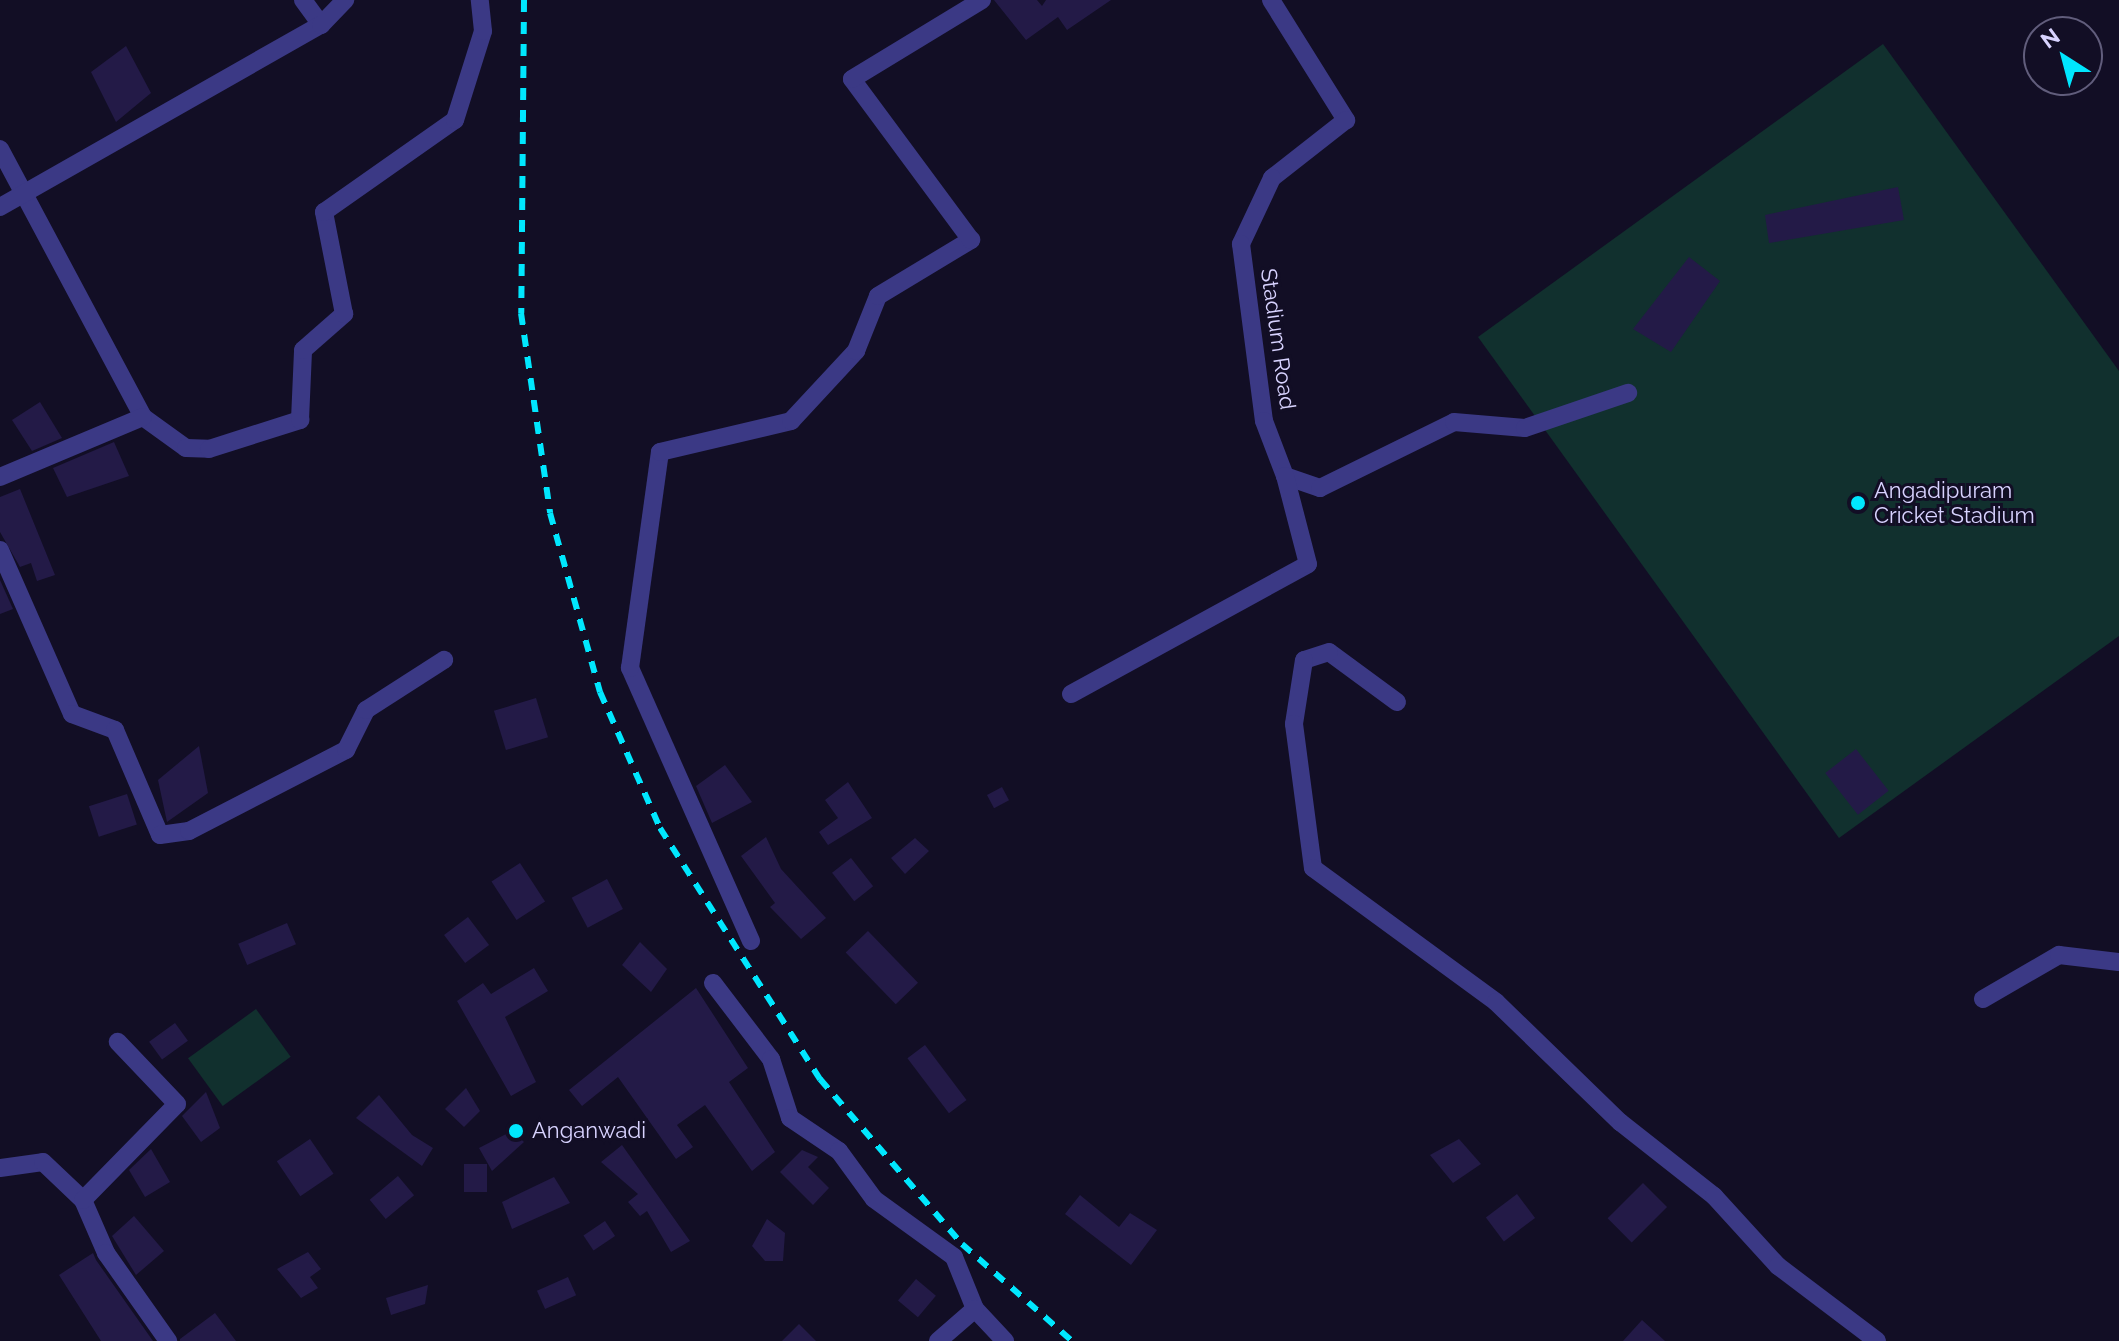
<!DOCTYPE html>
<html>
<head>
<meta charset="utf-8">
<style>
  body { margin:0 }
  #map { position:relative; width:2119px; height:1341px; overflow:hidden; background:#120e25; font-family:Raleway,sans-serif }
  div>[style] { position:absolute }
  .green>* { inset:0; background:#11302e; transform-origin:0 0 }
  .building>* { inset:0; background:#231a47; transform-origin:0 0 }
  .minor>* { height:18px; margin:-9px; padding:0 9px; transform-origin:9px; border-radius:9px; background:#3b3985 }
  .rail>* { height:6px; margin-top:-3px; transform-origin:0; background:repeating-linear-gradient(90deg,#00e7fe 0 12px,transparent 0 22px) }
  .dots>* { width:22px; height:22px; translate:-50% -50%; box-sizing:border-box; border:4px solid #120e25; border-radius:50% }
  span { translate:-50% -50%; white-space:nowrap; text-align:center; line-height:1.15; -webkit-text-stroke:6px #120e25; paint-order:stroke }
  .street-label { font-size:22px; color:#d8d3ff }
  .poi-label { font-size:22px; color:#d8d3ff }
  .left { translate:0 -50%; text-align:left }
  .north { position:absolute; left:2023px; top:16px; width:80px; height:80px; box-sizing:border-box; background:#120e25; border:2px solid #615d7c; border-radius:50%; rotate:324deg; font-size:22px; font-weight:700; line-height:32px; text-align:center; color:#d8d3ff }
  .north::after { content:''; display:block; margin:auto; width:28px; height:36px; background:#00e7fe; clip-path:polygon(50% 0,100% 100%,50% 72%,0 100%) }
</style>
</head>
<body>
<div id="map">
  <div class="green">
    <div style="clip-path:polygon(1883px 44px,2119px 371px,2119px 636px,1839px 838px,1478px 337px)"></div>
    <div style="left:256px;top:1009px;width:59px;height:84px;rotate:54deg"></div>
  </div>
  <div class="building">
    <div style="clip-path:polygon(994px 0,1037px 0,1042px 6px,1046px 0,1111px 0,1067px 30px,1058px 17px,1026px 40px)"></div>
    <div style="clip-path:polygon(126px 46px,151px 93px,116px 122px,91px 72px)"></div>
    <div style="clip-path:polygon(1898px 187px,1904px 220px,1769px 243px,1765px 215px)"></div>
    <div style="clip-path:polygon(1689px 257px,1720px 281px,1671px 352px,1633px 329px)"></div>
    <div style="clip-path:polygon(40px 402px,62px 438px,32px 451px,12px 420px)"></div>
    <div style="clip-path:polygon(114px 442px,129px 476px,67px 497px,53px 468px)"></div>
    <div style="clip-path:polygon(20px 489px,55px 575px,37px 581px,31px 563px,20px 567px,0 532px,0 497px)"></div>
    <div style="clip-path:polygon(0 580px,13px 609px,0 614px)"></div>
    <div style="left:536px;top:698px;width:41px;height:44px;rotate:73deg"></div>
    <div style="clip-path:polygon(199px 746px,208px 793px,167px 822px,158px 780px)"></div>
    <div style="left:1856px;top:749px;width:53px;height:39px;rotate:52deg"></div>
    <div style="clip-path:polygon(725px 765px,752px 802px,712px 823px,696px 786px)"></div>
    <div style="clip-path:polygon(848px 782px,872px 818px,828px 845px,819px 832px,838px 818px,825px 800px)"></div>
    <div style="left:1002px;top:787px;width:15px;height:17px;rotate:62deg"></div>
    <div style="left:127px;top:794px;width:32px;height:40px;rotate:72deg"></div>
    <div style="clip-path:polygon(766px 837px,781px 869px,826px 918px,801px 939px,770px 907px,775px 903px,741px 856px)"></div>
    <div style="clip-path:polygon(915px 838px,929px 851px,905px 874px,891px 858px)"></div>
    <div style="left:851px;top:858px;width:36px;height:24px;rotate:52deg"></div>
    <div style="left:520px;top:863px;width:46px;height:34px;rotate:57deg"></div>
    <div style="left:607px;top:879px;width:34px;height:40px;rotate:62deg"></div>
    <div style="left:468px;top:917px;width:35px;height:30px;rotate:53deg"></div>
    <div style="left:287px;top:923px;width:23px;height:53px;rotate:67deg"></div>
    <div style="left:868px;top:931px;width:72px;height:31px;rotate:46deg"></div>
    <div style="clip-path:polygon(640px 942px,667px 969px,651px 992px,622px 965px)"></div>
    <div style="clip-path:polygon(534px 968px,548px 991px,505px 1017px,536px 1082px,511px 1096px,457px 1001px,483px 983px,491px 994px)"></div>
    <div style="clip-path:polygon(696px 988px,748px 1068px,729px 1082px,775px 1152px,752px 1171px,705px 1105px,677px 1125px,693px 1147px,676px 1159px,618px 1077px,582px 1106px,569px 1090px)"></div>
    <div style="left:175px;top:1023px;width:22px;height:32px;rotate:54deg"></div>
    <div style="left:925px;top:1045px;width:69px;height:22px;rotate:53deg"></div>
    <div style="clip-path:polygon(466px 1088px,480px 1111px,464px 1127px,445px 1109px)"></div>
    <div style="clip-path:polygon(206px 1092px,220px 1128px,201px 1142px,182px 1116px)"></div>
    <div style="clip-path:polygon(379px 1095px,412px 1135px,433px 1148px,422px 1166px,356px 1118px)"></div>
    <div style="clip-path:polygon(512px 1131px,524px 1142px,492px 1171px,479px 1148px)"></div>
    <div style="left:310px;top:1139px;width:42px;height:40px;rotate:56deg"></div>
    <div style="clip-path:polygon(1459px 1139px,1481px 1164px,1453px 1183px,1430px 1155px)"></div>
    <div style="clip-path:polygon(622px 1145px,690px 1241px,671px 1252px,647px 1211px,640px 1216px,628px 1202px,638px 1194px,601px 1162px)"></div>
    <div style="clip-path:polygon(151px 1149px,170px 1182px,145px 1197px,129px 1170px)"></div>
    <div style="clip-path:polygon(802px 1150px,818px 1157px,808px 1167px,829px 1188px,813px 1205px,780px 1172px)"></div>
    <div style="left:464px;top:1164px;width:23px;height:28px"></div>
    <div style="left:398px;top:1176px;width:25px;height:37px;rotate:50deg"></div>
    <div style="clip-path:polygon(554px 1177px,570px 1203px,512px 1229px,502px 1202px)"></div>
    <div style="left:1643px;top:1183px;width:34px;height:50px;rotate:45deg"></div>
    <div style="left:1517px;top:1194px;width:30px;height:39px;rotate:53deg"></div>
    <div style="clip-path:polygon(1080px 1195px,1119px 1227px,1130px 1213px,1157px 1230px,1131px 1265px,1065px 1214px)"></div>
    <div style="clip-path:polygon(134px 1216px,164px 1251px,136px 1275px,112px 1236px)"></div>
    <div style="clip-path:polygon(767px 1219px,785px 1233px,783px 1261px,765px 1261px,752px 1246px)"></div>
    <div style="left:605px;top:1221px;width:18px;height:26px;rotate:56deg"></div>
    <div style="clip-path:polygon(308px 1252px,321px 1269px,310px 1277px,318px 1288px,301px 1298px,277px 1269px)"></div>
    <div style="clip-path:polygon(93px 1253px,96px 1260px,153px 1341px,101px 1341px,59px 1275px)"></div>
    <div style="left:568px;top:1277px;width:20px;height:34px;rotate:66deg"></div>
    <div style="left:916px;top:1279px;width:26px;height:28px;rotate:40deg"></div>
    <div style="clip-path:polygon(428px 1285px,425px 1304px,391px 1315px,386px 1298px)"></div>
    <div style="clip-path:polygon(215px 1313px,236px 1341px,180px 1341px,180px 1339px)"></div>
    <div style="clip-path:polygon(1642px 1320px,1665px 1341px,1623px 1341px)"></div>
    <div style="clip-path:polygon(799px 1324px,816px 1341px,782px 1341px)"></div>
  </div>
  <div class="minor">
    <div style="left:303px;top:0;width:31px;rotate:54deg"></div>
    <div style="left:1271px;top:0;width:142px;rotate:58deg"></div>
    <div style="left:1346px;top:120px;width:94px;rotate:141.9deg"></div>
    <div style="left:1272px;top:178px;width:73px;rotate:115.2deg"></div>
    <div style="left:1241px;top:244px;width:178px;rotate:82.6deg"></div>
    <div style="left:1264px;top:421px;width:59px;rotate:69.1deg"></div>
    <div style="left:1285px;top:476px;width:37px;rotate:19deg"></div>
    <div style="left:1320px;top:488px;width:149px;rotate:-26.2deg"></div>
    <div style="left:1454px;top:422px;width:71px;rotate:4.8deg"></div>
    <div style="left:1525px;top:428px;width:109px;rotate:-18.8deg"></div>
    <div style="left:0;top:149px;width:304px;rotate:61.9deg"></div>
    <div style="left:143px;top:417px;width:53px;rotate:35.8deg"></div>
    <div style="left:186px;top:448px;width:23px;rotate:2deg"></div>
    <div style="left:209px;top:449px;width:96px;rotate:-17.7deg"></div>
    <div style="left:300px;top:420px;width:70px;rotate:-87.5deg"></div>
    <div style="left:303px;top:350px;width:55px;rotate:-41.3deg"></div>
    <div style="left:344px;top:314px;width:104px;rotate:-101.1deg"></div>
    <div style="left:324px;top:212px;width:160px;rotate:-35.1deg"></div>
    <div style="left:455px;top:120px;width:93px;rotate:-72.5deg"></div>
    <div style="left:483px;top:31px;width:31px;rotate:-96deg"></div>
    <div style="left:0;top:207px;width:369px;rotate:-29.6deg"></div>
    <div style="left:321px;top:25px;width:35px;rotate:-46deg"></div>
    <div style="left:0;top:477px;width:155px;rotate:-22.8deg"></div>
    <div style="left:0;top:550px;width:179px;rotate:66.3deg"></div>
    <div style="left:72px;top:714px;width:46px;rotate:20.4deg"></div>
    <div style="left:115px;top:730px;width:114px;rotate:66.8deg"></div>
    <div style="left:160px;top:835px;width:29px;rotate:-8deg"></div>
    <div style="left:189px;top:831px;width:177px;rotate:-27.3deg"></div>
    <div style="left:346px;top:750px;width:45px;rotate:-63.4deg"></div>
    <div style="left:366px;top:710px;width:93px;rotate:-32.7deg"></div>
    <div style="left:1071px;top:694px;width:270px;rotate:-28.7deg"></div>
    <div style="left:1308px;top:564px;width:91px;rotate:-104.6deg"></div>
    <div style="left:1397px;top:702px;width:84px;rotate:-143.7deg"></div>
    <div style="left:1329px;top:652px;width:26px;rotate:162deg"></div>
    <div style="left:1304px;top:660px;width:65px;rotate:98.9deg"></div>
    <div style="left:1294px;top:724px;width:145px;rotate:82.5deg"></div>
    <div style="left:1313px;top:868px;width:227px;rotate:36.2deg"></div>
    <div style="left:1496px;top:1002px;width:173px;rotate:44.1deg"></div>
    <div style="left:1620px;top:1122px;width:120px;rotate:38.2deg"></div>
    <div style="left:1714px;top:1196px;width:95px;rotate:47.6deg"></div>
    <div style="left:1778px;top:1266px;width:124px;rotate:37.1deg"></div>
    <div style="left:751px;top:941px;width:299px;rotate:-113.9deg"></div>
    <div style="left:630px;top:668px;width:218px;rotate:-82.1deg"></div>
    <div style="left:660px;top:452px;width:135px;rotate:-13.3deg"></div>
    <div style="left:791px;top:421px;width:96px;rotate:-47.1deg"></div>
    <div style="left:856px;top:351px;width:59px;rotate:-68.2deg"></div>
    <div style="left:878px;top:296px;width:109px;rotate:-31.1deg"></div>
    <div style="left:971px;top:240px;width:200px;rotate:-126.5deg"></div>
    <div style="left:852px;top:79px;width:152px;rotate:-31.3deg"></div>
    <div style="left:713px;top:983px;width:96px;rotate:52.7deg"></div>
    <div style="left:771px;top:1059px;width:62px;rotate:72.1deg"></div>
    <div style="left:790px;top:1118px;width:59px;rotate:34deg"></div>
    <div style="left:839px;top:1151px;width:59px;rotate:53.9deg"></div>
    <div style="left:874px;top:1199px;width:99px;rotate:35.9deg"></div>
    <div style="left:954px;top:1257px;width:56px;rotate:68deg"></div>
    <div style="left:975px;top:1309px;width:44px;rotate:46.8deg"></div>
    <div style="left:1983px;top:999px;width:88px;rotate:-30.1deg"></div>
    <div style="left:2059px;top:955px;width:60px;rotate:6.7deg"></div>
    <div style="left:0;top:1168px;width:43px;rotate:-7.9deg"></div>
    <div style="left:43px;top:1162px;width:55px;rotate:43.5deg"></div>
    <div style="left:83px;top:1200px;width:58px;rotate:66.5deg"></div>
    <div style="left:106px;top:1253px;width:108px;rotate:54.8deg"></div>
    <div style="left:83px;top:1200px;width:134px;rotate:-45.6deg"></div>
    <div style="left:177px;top:1104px;width:86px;rotate:-133.6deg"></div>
    <div style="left:938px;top:1341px;width:49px;rotate:-40.9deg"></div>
  </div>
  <div class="rail">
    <div style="left:524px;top:0;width:313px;rotate:90.5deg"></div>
    <div style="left:521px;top:313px;width:202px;rotate:81.7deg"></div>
    <div style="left:550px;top:513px;width:186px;rotate:74.4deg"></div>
    <div style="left:600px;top:692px;width:149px;rotate:66.2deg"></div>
    <div style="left:660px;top:828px;width:298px;rotate:57.5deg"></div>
    <div style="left:820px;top:1079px;width:218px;rotate:49.3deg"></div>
    <div style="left:962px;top:1244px;width:147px;rotate:41.4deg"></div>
  </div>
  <div class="dots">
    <div style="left:1858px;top:503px;background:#00e7fe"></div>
    <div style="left:516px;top:1131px;background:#00e7fe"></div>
  </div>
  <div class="street-label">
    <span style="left:1278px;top:339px;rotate:82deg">Stadium Road</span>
  </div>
  <div class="poi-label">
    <span class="left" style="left:1874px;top:503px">Angadipuram<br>Cricket Stadium</span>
    <span class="left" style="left:532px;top:1131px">Anganwadi</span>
  </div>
  <div class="north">N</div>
</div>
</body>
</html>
